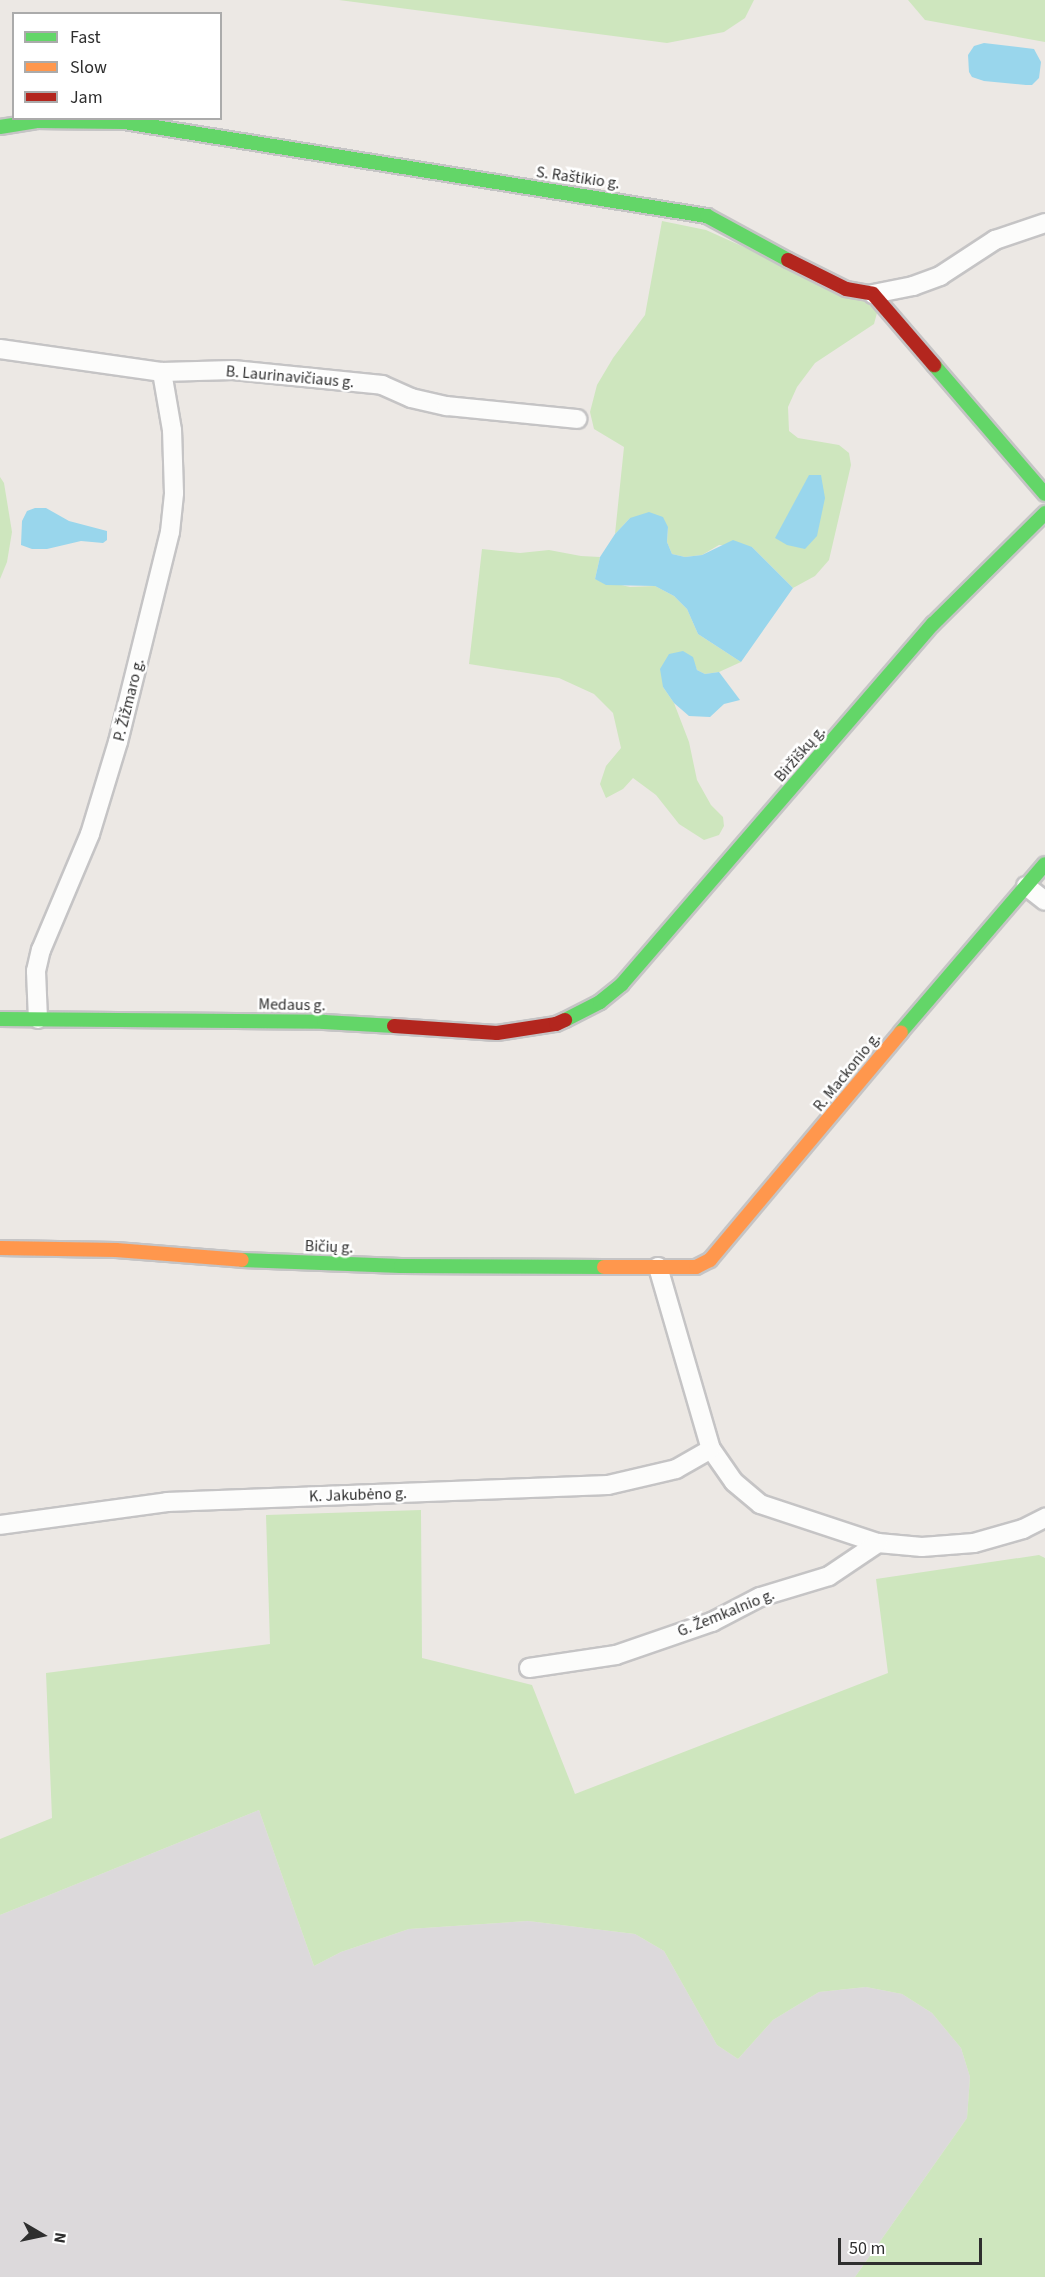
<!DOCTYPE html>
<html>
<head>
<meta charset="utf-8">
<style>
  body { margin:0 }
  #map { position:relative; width:1045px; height:2277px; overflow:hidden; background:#ece8e4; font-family:"Source Sans 3",sans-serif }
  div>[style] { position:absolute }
  .industrial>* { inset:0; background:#dcd9db }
  .green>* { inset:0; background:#cee6be }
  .water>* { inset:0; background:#99d6ec }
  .roads { filter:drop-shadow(2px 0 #c5c4c5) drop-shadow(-2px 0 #c5c4c5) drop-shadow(0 2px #c5c4c5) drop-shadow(0 -2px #c5c4c5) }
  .street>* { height:18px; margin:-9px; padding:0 9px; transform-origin:9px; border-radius:9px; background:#fcfcfb }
  .fast>* { height:14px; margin:-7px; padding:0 7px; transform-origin:7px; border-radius:7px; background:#63d668 }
  .slow>* { height:14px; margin:-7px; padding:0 7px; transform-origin:7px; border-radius:7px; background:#ff974d }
  .jam>* { height:14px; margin:-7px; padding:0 7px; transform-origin:7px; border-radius:7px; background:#b3261e }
  span { translate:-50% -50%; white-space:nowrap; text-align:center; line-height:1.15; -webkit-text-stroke:5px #fff; paint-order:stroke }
  .street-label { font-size:16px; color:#2e2e2e }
  .legend { position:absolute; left:12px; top:12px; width:210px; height:108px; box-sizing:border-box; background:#fff; border:2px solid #ababab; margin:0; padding:8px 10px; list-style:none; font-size:18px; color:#2e2e2e }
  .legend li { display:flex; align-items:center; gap:12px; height:30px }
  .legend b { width:30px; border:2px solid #ababab }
  .north { position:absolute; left:12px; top:2205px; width:60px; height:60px; -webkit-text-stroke:4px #fff; paint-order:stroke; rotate:99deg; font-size:16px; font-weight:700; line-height:24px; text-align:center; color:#2e2e2e }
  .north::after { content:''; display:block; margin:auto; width:21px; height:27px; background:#2e2e2e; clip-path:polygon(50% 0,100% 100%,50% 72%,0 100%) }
  .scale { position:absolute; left:838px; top:2238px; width:144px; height:27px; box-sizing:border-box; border:3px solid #2e2e2e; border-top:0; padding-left:8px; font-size:18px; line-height:21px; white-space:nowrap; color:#2e2e2e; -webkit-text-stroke:4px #fff; paint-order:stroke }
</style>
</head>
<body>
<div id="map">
  <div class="industrial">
    <div style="clip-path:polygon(259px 1810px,314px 1966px,341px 1952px,409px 1929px,528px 1921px,635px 1934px,664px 1951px,717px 2045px,738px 2059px,773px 2020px,819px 1992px,866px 1987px,902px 1994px,932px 2013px,961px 2048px,970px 2077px,967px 2118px,855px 2277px,0 2277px,0 1915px)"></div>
  </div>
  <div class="green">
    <div style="clip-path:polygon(339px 0,754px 0,745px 18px,724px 32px,667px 43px)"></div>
    <div style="clip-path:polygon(908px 0,1045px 0,1045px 42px,925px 20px)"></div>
    <div style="clip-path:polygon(662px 221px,706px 230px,871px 304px,877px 313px,874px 324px,815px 363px,797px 387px,788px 407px,789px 431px,798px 438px,839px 445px,849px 453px,851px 465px,829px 560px,815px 576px,793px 588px,752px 547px,719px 545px,702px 555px,685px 557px,672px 554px,667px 542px,668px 527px,630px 518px,615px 534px,624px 447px,594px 429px,590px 412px,597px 385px,613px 358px,645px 315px)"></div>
    <div style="clip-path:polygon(0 477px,4px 483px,12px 532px,7px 562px,0 579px)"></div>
    <div style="clip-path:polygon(482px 549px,520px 553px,549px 550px,581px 556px,600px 557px,595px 579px,630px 587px,655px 586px,674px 596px,687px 609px,698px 634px,741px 662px,719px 672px,705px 674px,697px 670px,695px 665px,663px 687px,674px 703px,689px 742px,697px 780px,711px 805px,723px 817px,724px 826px,719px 835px,704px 840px,679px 824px,656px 795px,633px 778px,623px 789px,606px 798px,600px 784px,606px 766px,621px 748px,613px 713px,594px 694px,559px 678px,469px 664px)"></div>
    <div style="clip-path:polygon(421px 1510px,422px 1658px,532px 1685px,575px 1794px,888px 1673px,876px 1579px,1039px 1555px,1045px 1558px,1045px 2277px,855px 2277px,967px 2118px,970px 2077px,961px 2048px,932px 2013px,902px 1994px,866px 1987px,819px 1992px,773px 2020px,738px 2059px,717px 2045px,664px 1951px,635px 1934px,528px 1921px,409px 1929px,341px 1952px,314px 1966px,259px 1810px,0 1915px,0 1839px,52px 1818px,46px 1673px,270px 1644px,266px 1515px)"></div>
  </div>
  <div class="water">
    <div style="clip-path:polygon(984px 43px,1034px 49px,1041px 62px,1039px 78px,1032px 85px,1026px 85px,984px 81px,972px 77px,969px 72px,968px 55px,974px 46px)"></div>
    <div style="clip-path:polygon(809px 475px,821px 475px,825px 498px,817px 536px,805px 549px,787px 545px,775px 538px)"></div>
    <div style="clip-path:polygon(35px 508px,46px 508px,69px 521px,107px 531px,107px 540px,103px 543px,81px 541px,47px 549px,32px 549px,21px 545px,22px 521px,27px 511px)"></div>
    <div style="clip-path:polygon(649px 512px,663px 517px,668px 527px,667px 542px,672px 554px,685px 557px,702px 555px,733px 540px,752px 547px,793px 588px,741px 662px,698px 634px,687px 609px,674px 596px,655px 586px,606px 585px,595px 579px,600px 557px,615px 534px,630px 518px)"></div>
    <div style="clip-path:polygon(683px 651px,693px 657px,697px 670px,705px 674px,719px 672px,740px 700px,724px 704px,710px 717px,689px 716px,674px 703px,663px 687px,660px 669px,669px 654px)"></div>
  </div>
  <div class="roads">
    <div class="street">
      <div style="left:873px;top:294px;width:41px;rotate:-11.3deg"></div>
      <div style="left:913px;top:286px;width:29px;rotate:-20deg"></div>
      <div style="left:940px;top:276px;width:66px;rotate:-33.2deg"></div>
      <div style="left:995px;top:240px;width:53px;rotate:-18.8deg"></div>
      <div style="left:0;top:349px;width:164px;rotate:8.1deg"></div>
      <div style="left:162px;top:372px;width:71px;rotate:-1.6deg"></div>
      <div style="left:233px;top:370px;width:150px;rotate:5.7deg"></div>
      <div style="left:382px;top:385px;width:32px;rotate:24deg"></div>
      <div style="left:411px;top:398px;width:37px;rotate:13deg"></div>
      <div style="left:447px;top:406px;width:131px;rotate:5.7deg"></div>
      <div style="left:1026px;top:886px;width:24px;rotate:38deg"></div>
      <div style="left:38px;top:1019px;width:48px;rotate:-92.4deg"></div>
      <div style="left:36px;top:971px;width:22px;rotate:-77deg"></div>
      <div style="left:41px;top:950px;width:126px;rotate:-67.1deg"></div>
      <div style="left:90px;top:834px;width:96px;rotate:-73.1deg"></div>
      <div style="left:118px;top:742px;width:216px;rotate:-76.1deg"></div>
      <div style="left:170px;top:532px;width:39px;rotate:-84deg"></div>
      <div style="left:174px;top:493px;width:63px;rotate:-91.8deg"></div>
      <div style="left:172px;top:430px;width:59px;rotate:-99.8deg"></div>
      <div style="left:658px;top:1267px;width:190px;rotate:73.8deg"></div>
      <div style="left:711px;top:1449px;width:40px;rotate:55.1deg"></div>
      <div style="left:734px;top:1482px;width:34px;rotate:40deg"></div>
      <div style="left:760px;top:1504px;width:124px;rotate:18.3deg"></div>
      <div style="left:878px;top:1543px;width:44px;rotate:5.2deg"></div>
      <div style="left:922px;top:1547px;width:52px;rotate:-4.4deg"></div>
      <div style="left:974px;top:1543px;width:51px;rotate:-15.9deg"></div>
      <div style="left:1023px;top:1529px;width:25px;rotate:-27deg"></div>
      <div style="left:0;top:1525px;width:169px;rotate:-7.8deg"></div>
      <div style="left:167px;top:1502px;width:441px;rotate:-2.2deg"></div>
      <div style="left:608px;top:1485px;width:70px;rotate:-13.2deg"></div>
      <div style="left:676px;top:1469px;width:40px;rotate:-29.7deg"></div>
      <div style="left:529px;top:1668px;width:88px;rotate:-8.5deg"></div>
      <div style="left:616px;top:1655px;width:102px;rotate:-19deg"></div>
      <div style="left:712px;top:1622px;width:54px;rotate:-27.5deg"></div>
      <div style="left:760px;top:1597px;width:72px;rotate:-16.9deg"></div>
      <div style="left:829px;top:1576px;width:59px;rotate:-34deg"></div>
    </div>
    <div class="fast">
      <div style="left:0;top:127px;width:36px;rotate:-9deg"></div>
      <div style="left:36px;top:121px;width:88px;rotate:0.7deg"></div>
      <div style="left:124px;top:122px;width:591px;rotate:9.16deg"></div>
      <div style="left:707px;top:216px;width:92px;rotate:28.5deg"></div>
      <div style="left:934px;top:365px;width:170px;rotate:49.3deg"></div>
      <div style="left:0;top:1019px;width:324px;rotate:0.5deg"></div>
      <div style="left:324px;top:1022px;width:70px;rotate:3.3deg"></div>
      <div style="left:565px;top:1020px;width:39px;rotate:-27deg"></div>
      <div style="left:600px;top:1002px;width:28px;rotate:-39deg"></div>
      <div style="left:622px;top:984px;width:476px;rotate:-49.2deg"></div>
      <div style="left:933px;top:624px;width:158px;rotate:-44.7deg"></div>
      <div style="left:901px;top:1032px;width:221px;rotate:-49.4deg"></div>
      <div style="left:242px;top:1260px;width:159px;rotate:2.2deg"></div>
      <div style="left:401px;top:1266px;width:203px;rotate:0.3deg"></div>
    </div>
    <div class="slow">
      <div style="left:0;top:1248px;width:116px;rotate:1deg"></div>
      <div style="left:116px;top:1250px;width:126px;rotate:4.5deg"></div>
      <div style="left:604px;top:1267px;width:92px"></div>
      <div style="left:696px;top:1267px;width:16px;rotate:-27deg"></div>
      <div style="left:710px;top:1260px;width:297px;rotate:-50deg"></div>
    </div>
    <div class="jam">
      <div style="left:788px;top:260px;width:65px;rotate:26.6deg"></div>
      <div style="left:846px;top:289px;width:27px;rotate:10deg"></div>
      <div style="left:873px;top:294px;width:94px;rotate:49.3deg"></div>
      <div style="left:394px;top:1026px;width:103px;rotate:3.9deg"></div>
      <div style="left:497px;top:1033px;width:60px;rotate:-8.7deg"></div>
      <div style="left:556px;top:1024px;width:10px;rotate:-24deg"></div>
    </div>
  </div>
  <div class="street-label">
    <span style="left:578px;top:178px;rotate:8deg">S. Raštikio g.</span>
    <span style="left:290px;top:377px;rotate:5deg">B. Laurinavičiaus g.</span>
    <span style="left:129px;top:700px;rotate:-76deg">P. Žižmaro g.</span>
    <span style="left:800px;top:754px;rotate:-49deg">Biržiškų g.</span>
    <span style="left:292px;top:1005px;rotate:1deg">Medaus g.</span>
    <span style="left:847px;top:1072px;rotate:-51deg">R. Mackonio g.</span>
    <span style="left:329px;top:1247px;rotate:2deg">Bičių g.</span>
    <span style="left:358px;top:1495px;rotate:-2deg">K. Jakubėno g.</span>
    <span style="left:726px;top:1613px;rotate:-22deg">G. Žemkalnio g.</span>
  </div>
  <ul class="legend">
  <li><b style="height:8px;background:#63d668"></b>Fast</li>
  <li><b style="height:8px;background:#ff974d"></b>Slow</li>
  <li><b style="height:8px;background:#b3261e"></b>Jam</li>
  </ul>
  <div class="north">N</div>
  <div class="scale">50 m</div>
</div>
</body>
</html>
